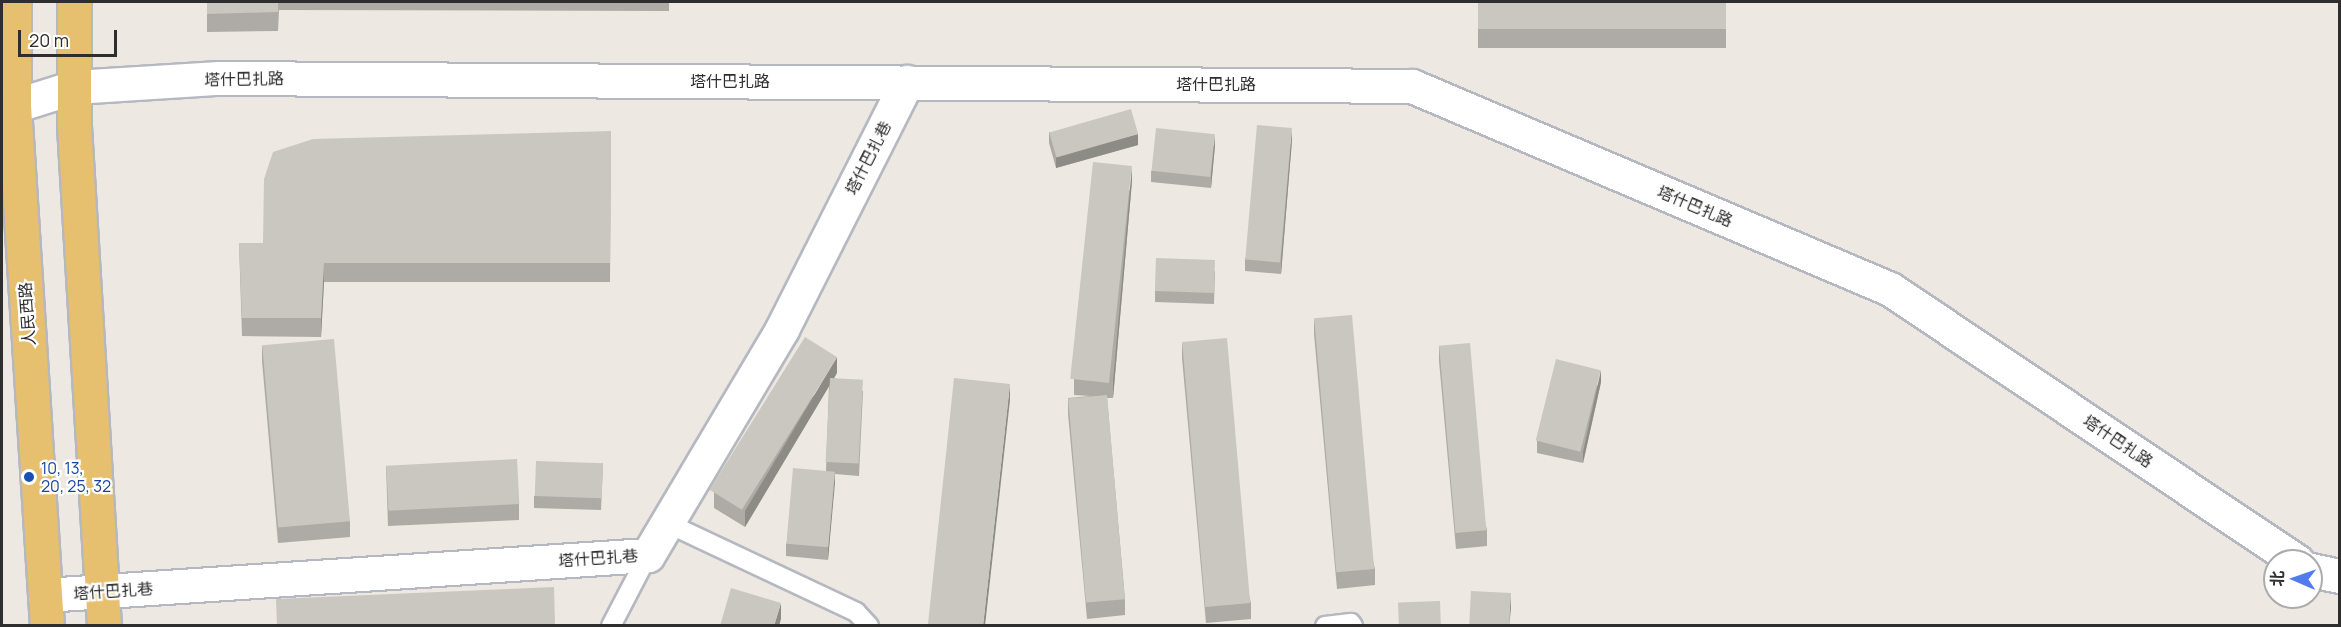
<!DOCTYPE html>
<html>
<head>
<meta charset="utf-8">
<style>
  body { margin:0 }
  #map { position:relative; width:2341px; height:627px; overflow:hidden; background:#eee8e2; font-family:Manrope,"Noto Sans SC",sans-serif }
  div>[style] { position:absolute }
  .roads { filter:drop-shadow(2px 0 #b5b8c0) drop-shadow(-2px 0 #b5b8c0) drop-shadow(0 2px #b5b8c0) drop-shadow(0 -2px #b5b8c0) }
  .service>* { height:18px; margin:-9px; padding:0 9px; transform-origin:9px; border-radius:9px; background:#fff }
  .minor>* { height:33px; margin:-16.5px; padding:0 16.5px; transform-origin:16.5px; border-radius:16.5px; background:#fff }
  .primary>* { height:33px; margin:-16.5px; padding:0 16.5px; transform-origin:16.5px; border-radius:16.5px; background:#e6bf6f }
  .wall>* { inset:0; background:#aeaaa5; transform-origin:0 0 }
  .shaded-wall>* { inset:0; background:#8d8b86 }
  .building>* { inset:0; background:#cac6c0; transform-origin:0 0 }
  .dots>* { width:16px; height:16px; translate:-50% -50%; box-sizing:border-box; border:3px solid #fff; border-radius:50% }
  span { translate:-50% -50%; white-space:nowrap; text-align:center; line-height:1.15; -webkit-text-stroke:4.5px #fff; paint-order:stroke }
  .street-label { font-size:16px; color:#2e2e2e }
  .transit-label { font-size:16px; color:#164399 }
  .left { translate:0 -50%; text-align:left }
  .frame { position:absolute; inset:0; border:3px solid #2e2e2e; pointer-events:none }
  .north { position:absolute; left:2263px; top:549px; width:60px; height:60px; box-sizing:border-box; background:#fff; border:2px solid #ababab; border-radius:50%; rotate:272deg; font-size:16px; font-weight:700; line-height:24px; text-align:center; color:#2e2e2e }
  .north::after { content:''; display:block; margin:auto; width:21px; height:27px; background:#527ceb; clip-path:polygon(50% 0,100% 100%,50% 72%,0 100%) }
  .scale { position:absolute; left:18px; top:30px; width:99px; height:27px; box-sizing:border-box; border:3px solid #2e2e2e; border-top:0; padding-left:8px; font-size:18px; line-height:21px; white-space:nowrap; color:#2e2e2e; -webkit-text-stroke:4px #fff; paint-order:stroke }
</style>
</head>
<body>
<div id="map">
  <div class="roads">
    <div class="service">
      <div style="left:667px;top:523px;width:209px;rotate:25.2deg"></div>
      <div style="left:856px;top:612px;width:19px;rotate:47deg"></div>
      <div style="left:611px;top:626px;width:80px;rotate:-62.5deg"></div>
      <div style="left:1325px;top:626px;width:26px;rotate:-7deg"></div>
      <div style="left:1351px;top:623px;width:4px;rotate:56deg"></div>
    </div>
    <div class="minor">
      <div style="left:2px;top:107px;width:12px;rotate:-5deg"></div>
      <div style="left:14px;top:106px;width:63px;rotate:-17.6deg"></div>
      <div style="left:74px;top:87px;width:145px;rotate:-3.6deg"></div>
      <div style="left:219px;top:78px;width:1193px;rotate:0.38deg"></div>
      <div style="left:1412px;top:86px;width:519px;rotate:23.01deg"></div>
      <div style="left:1890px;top:289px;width:490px;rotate:33.8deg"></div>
      <div style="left:2311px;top:570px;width:30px;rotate:12deg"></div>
      <div style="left:45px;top:595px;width:604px;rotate:-3.8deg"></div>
      <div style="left:648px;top:555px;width:263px;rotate:-59.3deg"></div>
      <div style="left:782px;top:329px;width:277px;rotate:-63.2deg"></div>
    </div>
    <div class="primary">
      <div style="left:14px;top:2px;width:104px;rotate:90deg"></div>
      <div style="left:14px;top:106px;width:521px;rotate:86.37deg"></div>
      <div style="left:74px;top:2px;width:124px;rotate:90deg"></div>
      <div style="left:74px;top:126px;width:501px;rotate:86.57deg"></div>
    </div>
  </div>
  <div class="wall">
    <div style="clip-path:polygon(207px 2px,669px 2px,669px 11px,279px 10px,278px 31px,207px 32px)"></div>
    <div style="left:1478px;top:2px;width:248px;height:46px"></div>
    <div style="clip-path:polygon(611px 131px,610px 282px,324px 282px,321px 337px,242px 336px,239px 243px,263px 243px)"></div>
    <div style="clip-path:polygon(1049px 132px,1138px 145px,1056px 168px,1049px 143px)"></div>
    <div style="clip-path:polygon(1292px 140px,1281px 274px,1245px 271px,1245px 259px)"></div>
    <div style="clip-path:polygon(1215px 145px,1211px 188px,1151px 182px,1151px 171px)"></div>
    <div style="clip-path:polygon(1132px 181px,1113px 398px,1107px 398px,1125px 599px,1125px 615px,1087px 619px,1068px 414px,1068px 398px,1090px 396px,1074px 395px,1074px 379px)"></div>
    <div style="clip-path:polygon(1215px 271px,1214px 304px,1155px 302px,1155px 291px)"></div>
    <div style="clip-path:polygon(1314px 318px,1375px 569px,1375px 585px,1337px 589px,1314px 334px)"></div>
    <div style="clip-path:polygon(1182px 342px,1251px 603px,1251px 619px,1206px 623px,1182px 358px)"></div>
    <div style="clip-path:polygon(262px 345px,350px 521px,350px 537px,278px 543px,262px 361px)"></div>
    <div style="clip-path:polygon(1439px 345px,1487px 530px,1487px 546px,1456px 549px,1439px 361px)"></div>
    <div style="clip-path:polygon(837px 373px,834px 378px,863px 391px,859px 476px,835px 474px,828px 560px,786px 556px,786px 544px,826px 471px,829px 386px,745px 527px,714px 508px,714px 492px)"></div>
    <div style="clip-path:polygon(1601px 382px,1583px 463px,1537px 453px,1537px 441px)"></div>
    <div style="clip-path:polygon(603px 463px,601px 510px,534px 508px,534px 496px)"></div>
    <div style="clip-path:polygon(386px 466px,519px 504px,519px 520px,388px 526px)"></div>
  </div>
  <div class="shaded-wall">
    <div style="clip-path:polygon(1292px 128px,1292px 140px,1281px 274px,1281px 262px)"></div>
    <div style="clip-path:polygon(1138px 134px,1138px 145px,1056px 168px,1056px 156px)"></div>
    <div style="clip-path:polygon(1215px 134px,1215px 145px,1211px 188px,1211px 176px)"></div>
    <div style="clip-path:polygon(1132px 166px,1132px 181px,1113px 398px,1113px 382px)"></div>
    <div style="clip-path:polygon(324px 263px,324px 282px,321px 337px,321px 318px)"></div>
    <div style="clip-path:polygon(837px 357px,837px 373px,745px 527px,745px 511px)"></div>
    <div style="clip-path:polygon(1601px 370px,1601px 382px,1583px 463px,1583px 452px)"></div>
    <div style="clip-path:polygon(1010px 384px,1010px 400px,985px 626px,983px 626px)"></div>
    <div style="clip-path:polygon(835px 472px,835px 483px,828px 560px,828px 548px)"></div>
    <div style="clip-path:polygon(1511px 593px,1511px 609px,1509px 626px,1508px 626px)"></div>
    <div style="clip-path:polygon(781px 603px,781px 619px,779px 626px,774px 626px)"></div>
  </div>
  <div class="building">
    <div style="clip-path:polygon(207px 2px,278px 2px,278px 12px,207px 14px)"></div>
    <div style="left:1478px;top:2px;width:248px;height:27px"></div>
    <div style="left:1131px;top:109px;width:26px;height:85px;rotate:74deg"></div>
    <div style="left:1257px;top:125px;width:35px;height:135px;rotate:5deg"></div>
    <div style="left:1156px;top:128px;width:59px;height:43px;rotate:6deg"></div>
    <div style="clip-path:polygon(611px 131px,610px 263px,324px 263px,321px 318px,242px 318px,239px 243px,263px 243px,264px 179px,273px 152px,313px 139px)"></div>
    <div style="left:1093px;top:162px;width:39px;height:218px;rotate:6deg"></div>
    <div style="left:1156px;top:258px;width:59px;height:33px;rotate:2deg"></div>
    <div style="left:1352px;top:315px;width:255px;height:38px;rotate:85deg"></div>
    <div style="left:805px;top:337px;width:38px;height:180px;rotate:32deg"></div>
    <div style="left:1227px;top:338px;width:266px;height:45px;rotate:85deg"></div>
    <div style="left:334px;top:339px;width:183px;height:72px;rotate:85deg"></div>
    <div style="left:1470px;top:343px;width:188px;height:31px;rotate:85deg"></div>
    <div style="left:1556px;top:359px;width:46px;height:84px;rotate:14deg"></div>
    <div style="left:830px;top:378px;width:33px;height:84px;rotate:3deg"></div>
    <div style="clip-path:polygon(954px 378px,1010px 384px,983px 626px,937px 626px,928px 624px)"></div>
    <div style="left:1107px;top:395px;width:205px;height:39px;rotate:85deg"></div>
    <div style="left:517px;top:459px;width:45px;height:131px;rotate:87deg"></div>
    <div style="left:536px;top:461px;width:67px;height:35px;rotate:2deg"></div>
    <div style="left:793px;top:468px;width:42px;height:76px;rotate:5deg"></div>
    <div style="clip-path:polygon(554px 587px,555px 626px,277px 626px,276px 599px)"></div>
    <div style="clip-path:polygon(731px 588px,781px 603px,774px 626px,720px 626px)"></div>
    <div style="left:1471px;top:591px;width:40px;height:35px;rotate:3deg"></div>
    <div style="left:1440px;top:601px;width:25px;height:42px;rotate:88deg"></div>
  </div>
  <div class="dots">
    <div style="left:29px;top:477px;background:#1a4fb4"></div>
  </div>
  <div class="street-label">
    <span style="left:244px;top:79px;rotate:-1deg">塔什巴扎路</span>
    <span style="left:730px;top:81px">塔什巴扎路</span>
    <span style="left:1216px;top:84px">塔什巴扎路</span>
    <span style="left:868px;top:158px;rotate:-63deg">塔什巴扎巷</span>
    <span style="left:1695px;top:206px;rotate:23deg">塔什巴扎路</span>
    <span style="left:27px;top:314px;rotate:-94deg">人民西路</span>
    <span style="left:2118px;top:441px;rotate:34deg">塔什巴扎路</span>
    <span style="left:598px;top:558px;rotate:-4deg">塔什巴扎巷</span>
    <span style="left:113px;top:591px;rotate:-4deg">塔什巴扎巷</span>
  </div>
  <div class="transit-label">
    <span class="left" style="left:41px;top:477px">10, 13,<br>20, 25, 32</span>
  </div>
  <div class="frame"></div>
  <div class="north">北</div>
  <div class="scale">20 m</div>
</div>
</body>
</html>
